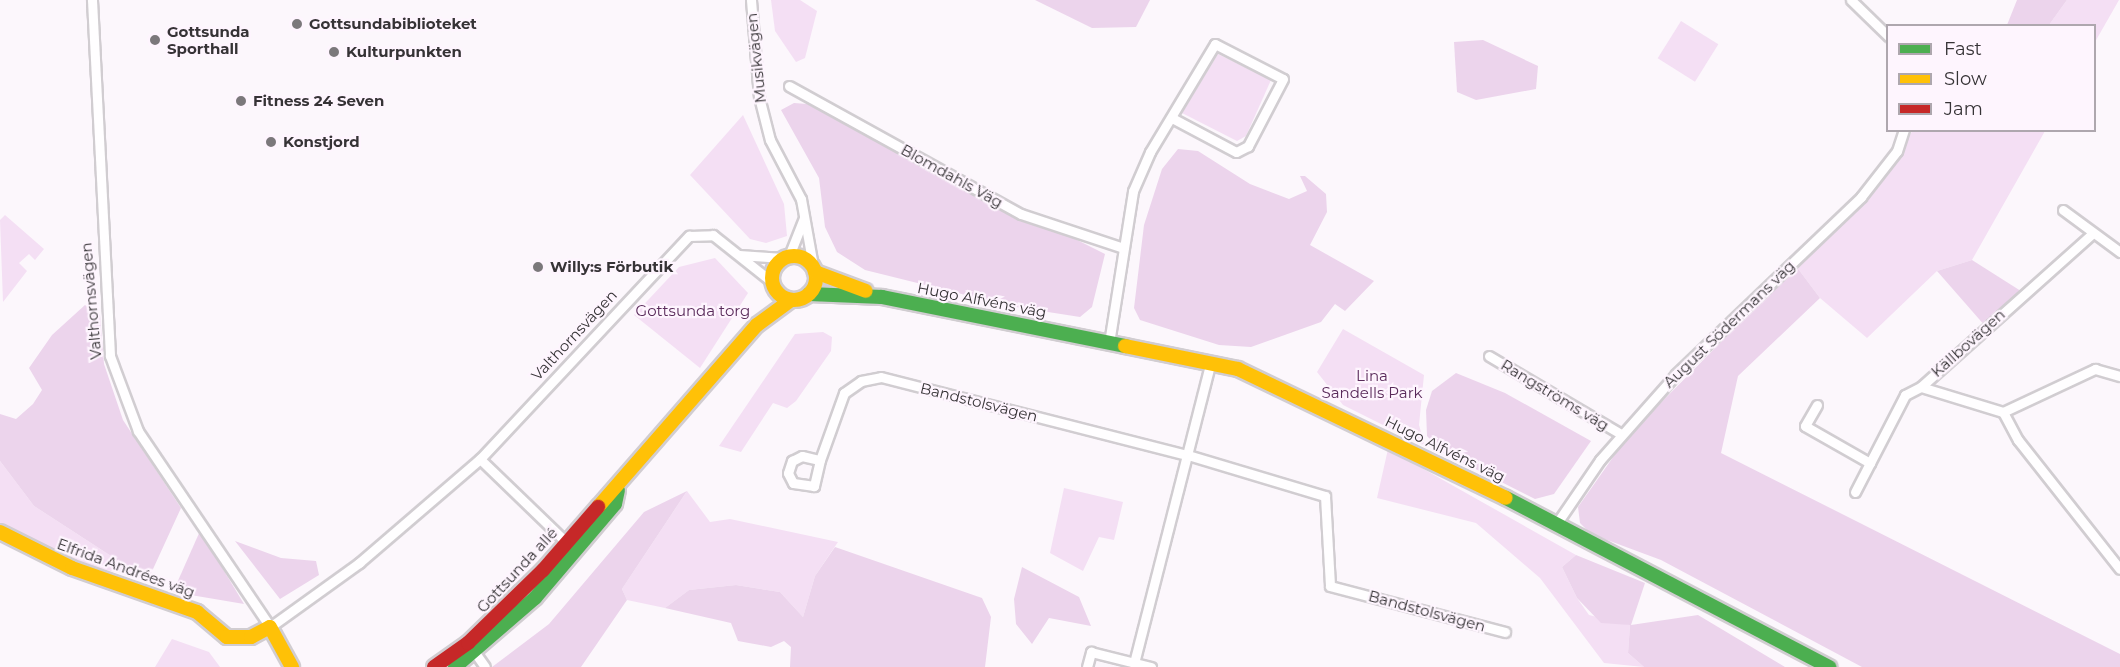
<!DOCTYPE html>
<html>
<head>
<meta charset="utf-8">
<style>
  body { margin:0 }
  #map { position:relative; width:2120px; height:667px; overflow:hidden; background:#fcf7fc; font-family:Montserrat,sans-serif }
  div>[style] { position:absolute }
  .green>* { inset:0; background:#f4dff4; transform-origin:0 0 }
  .forest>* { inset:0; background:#ecd4ec }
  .roads { filter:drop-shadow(2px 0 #d1cdd1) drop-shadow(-2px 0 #d1cdd1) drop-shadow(0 2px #d1cdd1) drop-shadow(0 -2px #d1cdd1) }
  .street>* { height:9px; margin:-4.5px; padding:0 4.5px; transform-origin:4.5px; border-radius:4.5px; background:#fffeff }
  .fast>* { height:14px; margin:-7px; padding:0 7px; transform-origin:7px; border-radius:7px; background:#4caf50 }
  .slow>* { height:14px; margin:-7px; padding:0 7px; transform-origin:7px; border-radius:7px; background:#ffc107 }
  .slow>.ring { margin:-7px; padding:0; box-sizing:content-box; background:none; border:14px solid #ffc107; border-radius:50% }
  .jam>* { height:14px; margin:-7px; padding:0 7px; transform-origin:7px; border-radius:7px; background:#c62828 }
  .dots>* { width:16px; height:16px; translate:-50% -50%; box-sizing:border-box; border:3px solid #fef5fe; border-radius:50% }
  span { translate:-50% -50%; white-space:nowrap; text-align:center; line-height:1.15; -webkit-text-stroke:4.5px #fef5fe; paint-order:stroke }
  .poi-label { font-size:15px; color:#363336; font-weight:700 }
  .left { translate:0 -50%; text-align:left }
  .street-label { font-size:15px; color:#363336 }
  .park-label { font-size:15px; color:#592a5a }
  .legend { position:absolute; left:1886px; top:24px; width:210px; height:108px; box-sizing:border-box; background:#fef5fe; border:2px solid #aea7ae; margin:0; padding:8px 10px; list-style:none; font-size:18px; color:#363336 }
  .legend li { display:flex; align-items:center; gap:12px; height:30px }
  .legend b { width:30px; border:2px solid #aea7ae }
</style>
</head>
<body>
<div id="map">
  <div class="green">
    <div style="clip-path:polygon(771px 0,800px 0,817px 11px,805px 58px,796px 62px,775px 31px)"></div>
    <div style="clip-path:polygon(2067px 0,2119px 0,2095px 42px,2094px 26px,2049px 25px)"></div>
    <div style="left:1681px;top:21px;width:44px;height:44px;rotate:32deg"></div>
    <div style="clip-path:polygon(1218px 54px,1271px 80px,1246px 136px,1237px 141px,1182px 113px)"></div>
    <div style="clip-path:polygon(743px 115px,784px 204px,787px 236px,766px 243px,750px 239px,690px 175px)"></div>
    <div style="clip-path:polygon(1912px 131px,2045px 131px,1972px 260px,1937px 271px,1867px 338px,1820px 298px,1796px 266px,1868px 197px,1900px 157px)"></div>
    <div style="clip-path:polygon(5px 215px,44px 249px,35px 260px,29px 254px,19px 263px,27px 271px,3px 302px,0 220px)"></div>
    <div style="clip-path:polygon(715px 258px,748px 293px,700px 368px,634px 315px,679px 267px)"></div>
    <div style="clip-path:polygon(1343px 329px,1424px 375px,1419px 425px,1425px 446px,1343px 405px,1317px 372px)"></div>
    <div style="clip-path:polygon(823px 332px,832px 337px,831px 351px,796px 401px,787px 408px,773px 403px,741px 452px,719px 446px,795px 334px)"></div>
    <div style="clip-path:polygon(1388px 449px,1576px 555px,1562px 567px,1577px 598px,1589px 615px,1630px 625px,1628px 653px,1644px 667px,1604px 663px,1540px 578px,1476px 523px,1377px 498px)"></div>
    <div style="clip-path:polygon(0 461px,34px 506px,148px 580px,77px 563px,0 524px)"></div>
    <div style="clip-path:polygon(1064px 488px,1123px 502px,1114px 540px,1099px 537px,1083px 571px,1050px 553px)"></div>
    <div style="clip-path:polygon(687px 491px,710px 522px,730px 519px,838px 542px,815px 576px,803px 617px,780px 592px,736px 585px,689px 590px,665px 608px,627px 600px,622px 589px)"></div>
    <div style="clip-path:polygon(172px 639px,209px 652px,220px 667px,155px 667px)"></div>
  </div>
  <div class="forest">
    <div style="clip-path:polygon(1035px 0,1150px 0,1136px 27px,1092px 28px)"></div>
    <div style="clip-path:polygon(2017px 0,2067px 0,2049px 25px,2007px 25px)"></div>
    <div style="clip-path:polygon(1483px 40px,1538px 66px,1536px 89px,1476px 100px,1457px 92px,1454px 42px)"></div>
    <div style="clip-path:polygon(794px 103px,807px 104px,1105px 254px,1092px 307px,1080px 317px,1010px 306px,865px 270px,837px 252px,825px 227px,819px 178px,781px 110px)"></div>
    <div style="clip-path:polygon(1178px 149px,1198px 151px,1250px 184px,1289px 199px,1307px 191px,1300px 176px,1305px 176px,1326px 194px,1327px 212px,1310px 245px,1374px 281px,1345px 311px,1335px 304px,1321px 322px,1251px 347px,1219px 345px,1140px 320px,1134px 308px,1144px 225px,1162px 169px)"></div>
    <div style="clip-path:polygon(1972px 260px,2024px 293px,1986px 327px,1937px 271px)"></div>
    <div style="clip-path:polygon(1796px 266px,1820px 298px,1738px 376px,1721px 453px,2120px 654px,2120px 667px,1862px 667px,1661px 560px,1591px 534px,1580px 523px,1578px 507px,1628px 436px)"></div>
    <div style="clip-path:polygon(85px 305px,100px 315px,104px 364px,123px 420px,181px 508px,148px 580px,34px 506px,0 461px,0 414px,16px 419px,33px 404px,42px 390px,29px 368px,52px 335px)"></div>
    <div style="clip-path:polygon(1456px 373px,1505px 393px,1591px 441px,1554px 494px,1535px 499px,1442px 452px,1427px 436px,1426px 410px,1432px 391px)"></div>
    <div style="clip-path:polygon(687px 491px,622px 589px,627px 600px,581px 667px,492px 667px,549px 624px,644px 512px)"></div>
    <div style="clip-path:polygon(200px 531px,244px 604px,173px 592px)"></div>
    <div style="clip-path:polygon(235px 541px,281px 558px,316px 561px,319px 575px,280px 599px)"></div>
    <div style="clip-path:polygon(835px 547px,982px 598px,991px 617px,985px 667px,790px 667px,791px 647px,784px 641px,771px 647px,738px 641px,731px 623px,665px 608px,689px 590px,736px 585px,780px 592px,803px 617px,815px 576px)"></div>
    <div style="clip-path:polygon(1576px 555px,1645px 583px,1631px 625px,1698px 615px,1785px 667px,1644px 667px,1628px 653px,1630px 625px,1601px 623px,1577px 598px,1562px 567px)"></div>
    <div style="clip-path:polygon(1022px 567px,1079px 597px,1091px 626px,1049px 618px,1032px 644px,1016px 624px,1014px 599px)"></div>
  </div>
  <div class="roads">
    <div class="street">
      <div style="left:92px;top:0;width:356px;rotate:87.1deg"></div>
      <div style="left:110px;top:356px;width:80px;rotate:69.5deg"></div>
      <div style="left:138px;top:431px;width:236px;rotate:56deg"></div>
      <div style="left:270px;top:627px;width:110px;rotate:-35.7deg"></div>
      <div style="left:359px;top:563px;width:160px;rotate:-40.7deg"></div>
      <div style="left:480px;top:459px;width:306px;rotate:-46.9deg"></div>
      <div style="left:689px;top:236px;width:24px;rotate:-2deg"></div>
      <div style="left:713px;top:235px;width:75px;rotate:38.5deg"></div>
      <div style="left:751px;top:0;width:97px;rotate:85.3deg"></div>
      <div style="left:759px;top:97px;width:44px;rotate:75.7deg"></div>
      <div style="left:770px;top:140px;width:67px;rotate:62.3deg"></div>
      <div style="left:801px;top:199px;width:68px;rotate:79.8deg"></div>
      <div style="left:1851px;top:0;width:52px;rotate:44.2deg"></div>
      <div style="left:789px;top:86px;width:265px;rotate:28.9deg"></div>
      <div style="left:1021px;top:214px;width:108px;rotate:18.4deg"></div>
      <div style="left:2063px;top:210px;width:71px;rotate:36.4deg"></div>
      <div style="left:2093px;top:233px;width:231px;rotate:138.2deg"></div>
      <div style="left:1921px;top:387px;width:86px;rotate:17deg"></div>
      <div style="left:2003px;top:412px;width:32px;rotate:62deg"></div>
      <div style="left:2018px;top:440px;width:164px;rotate:51.7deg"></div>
      <div style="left:739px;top:255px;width:44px;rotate:3.9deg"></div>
      <div style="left:789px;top:256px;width:41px;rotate:-68.5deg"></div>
      <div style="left:1109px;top:343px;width:154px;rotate:-81deg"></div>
      <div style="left:1133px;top:191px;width:43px;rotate:-66.4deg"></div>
      <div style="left:1150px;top:152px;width:126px;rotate:-59deg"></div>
      <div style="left:1215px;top:44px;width:76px;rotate:27.2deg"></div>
      <div style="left:1283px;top:79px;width:76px;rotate:117.6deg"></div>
      <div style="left:1248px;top:146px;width:13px;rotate:153deg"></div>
      <div style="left:1236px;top:152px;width:72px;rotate:-152deg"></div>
      <div style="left:1489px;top:356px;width:153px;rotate:30.6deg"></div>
      <div style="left:1817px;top:405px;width:24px;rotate:120deg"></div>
      <div style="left:1805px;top:426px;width:75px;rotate:29.6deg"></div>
      <div style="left:2003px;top:412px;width:102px;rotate:-25.1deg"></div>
      <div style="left:2095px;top:369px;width:26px;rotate:16deg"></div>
      <div style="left:480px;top:459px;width:124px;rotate:44deg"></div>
      <div style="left:820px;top:460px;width:27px;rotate:103deg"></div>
      <div style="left:814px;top:486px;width:21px;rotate:-172deg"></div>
      <div style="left:793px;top:483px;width:11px;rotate:-117deg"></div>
      <div style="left:788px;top:473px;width:13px;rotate:-72deg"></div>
      <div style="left:792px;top:461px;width:11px;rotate:-27deg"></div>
      <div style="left:802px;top:456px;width:18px;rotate:13deg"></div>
      <div style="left:820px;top:460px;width:71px;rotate:-70.3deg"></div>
      <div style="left:844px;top:393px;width:21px;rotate:-35deg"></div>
      <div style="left:861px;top:381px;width:20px;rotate:-11deg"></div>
      <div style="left:881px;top:377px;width:317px;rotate:14.3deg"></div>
      <div style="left:1188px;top:455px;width:143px;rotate:16.7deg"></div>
      <div style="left:1325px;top:496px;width:90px;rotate:86.8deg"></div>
      <div style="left:1330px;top:586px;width:181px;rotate:14.7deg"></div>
      <div style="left:1855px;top:492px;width:109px;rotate:-62.7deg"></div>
      <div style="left:1905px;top:395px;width:18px;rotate:-27deg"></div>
      <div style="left:1557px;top:523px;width:76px;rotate:-55.7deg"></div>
      <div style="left:1600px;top:460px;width:115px;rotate:-48.5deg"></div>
      <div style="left:1676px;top:374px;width:256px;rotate:-43.7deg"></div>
      <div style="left:1861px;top:197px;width:58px;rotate:-52deg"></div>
      <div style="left:1897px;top:151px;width:22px;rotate:-72deg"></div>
      <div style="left:471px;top:647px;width:24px;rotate:55deg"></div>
      <div style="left:1134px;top:663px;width:309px;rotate:-75.7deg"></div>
      <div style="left:1087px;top:667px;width:16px;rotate:-75deg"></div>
      <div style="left:1091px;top:652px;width:62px;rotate:14deg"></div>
    </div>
    <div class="fast">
      <div style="left:809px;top:294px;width:73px;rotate:2.4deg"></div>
      <div style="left:882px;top:297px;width:248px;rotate:11.4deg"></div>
      <div style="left:1506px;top:498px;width:365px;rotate:27.6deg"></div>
      <div style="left:455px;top:667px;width:106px;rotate:-40.8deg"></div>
      <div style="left:535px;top:598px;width:123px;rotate:-49.6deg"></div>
      <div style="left:615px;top:504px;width:14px;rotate:-78deg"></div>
    </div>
    <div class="slow">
      <div class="ring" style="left:772px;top:256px;width:30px;height:30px"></div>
      <div style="left:815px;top:272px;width:54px;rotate:20.4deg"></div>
      <div style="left:1125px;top:346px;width:115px;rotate:11.5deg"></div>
      <div style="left:1238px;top:369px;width:297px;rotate:25.7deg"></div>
      <div style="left:598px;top:507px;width:242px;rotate:-48.9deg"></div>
      <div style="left:757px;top:325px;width:42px;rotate:-36.3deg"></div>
      <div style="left:0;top:532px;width:80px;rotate:26.6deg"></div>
      <div style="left:72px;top:568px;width:133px;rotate:19.4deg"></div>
      <div style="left:197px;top:612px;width:39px;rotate:40deg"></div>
      <div style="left:227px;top:637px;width:24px"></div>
      <div style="left:251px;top:637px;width:21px;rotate:-28deg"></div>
      <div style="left:270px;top:627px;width:46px;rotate:61.2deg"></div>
    </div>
    <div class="jam">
      <div style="left:434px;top:667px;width:42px;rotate:-35.2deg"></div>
      <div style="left:468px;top:643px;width:105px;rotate:-44.2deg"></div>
      <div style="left:543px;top:570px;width:84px;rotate:-48.9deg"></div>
    </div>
  </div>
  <div class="dots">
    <div style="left:297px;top:24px;background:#7b787b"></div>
    <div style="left:155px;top:40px;background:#7b787b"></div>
    <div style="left:334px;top:52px;background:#7b787b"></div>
    <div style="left:241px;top:101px;background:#7b787b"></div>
    <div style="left:271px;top:142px;background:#7b787b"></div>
    <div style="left:538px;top:267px;background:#7b787b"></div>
  </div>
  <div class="poi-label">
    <span class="left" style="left:309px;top:24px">Gottsundabiblioteket</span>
    <span class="left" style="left:167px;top:40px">Gottsunda<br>Sporthall</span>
    <span class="left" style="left:346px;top:52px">Kulturpunkten</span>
    <span class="left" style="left:253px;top:101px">Fitness 24 Seven</span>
    <span class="left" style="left:283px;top:142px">Konstjord</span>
    <span class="left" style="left:550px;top:267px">Willy:s Förbutik</span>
  </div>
  <div class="street-label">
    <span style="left:756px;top:58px;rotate:-96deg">Musikvägen</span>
    <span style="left:952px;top:176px;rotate:29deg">Blomdahls Väg</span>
    <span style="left:982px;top:300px;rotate:11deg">Hugo Alfvéns väg</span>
    <span style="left:91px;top:301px;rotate:-95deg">Valthornsvägen</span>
    <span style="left:1729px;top:324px;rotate:-44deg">August Södermans väg</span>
    <span style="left:574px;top:335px;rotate:-47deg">Valthornsvägen</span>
    <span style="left:1968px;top:343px;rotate:-42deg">Källbovägen</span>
    <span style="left:1555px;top:395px;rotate:31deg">Rangströms väg</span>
    <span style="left:979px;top:402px;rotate:14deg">Bandstolsvägen</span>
    <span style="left:1445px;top:449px;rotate:26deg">Hugo Alfvéns väg</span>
    <span style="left:126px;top:568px;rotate:20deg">Elfrida Andrées väg</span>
    <span style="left:517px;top:570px;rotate:-47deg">Gottsunda allé</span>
    <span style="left:1427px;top:611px;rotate:15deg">Bandstolsvägen</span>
  </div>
  <div class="park-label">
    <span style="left:693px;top:311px">Gottsunda torg</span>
    <span style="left:1372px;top:384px">Lina<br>Sandells Park</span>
  </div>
  <ul class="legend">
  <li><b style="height:8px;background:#4caf50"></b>Fast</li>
  <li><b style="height:8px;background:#ffc107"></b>Slow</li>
  <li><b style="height:8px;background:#c62828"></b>Jam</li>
  </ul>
</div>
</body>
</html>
